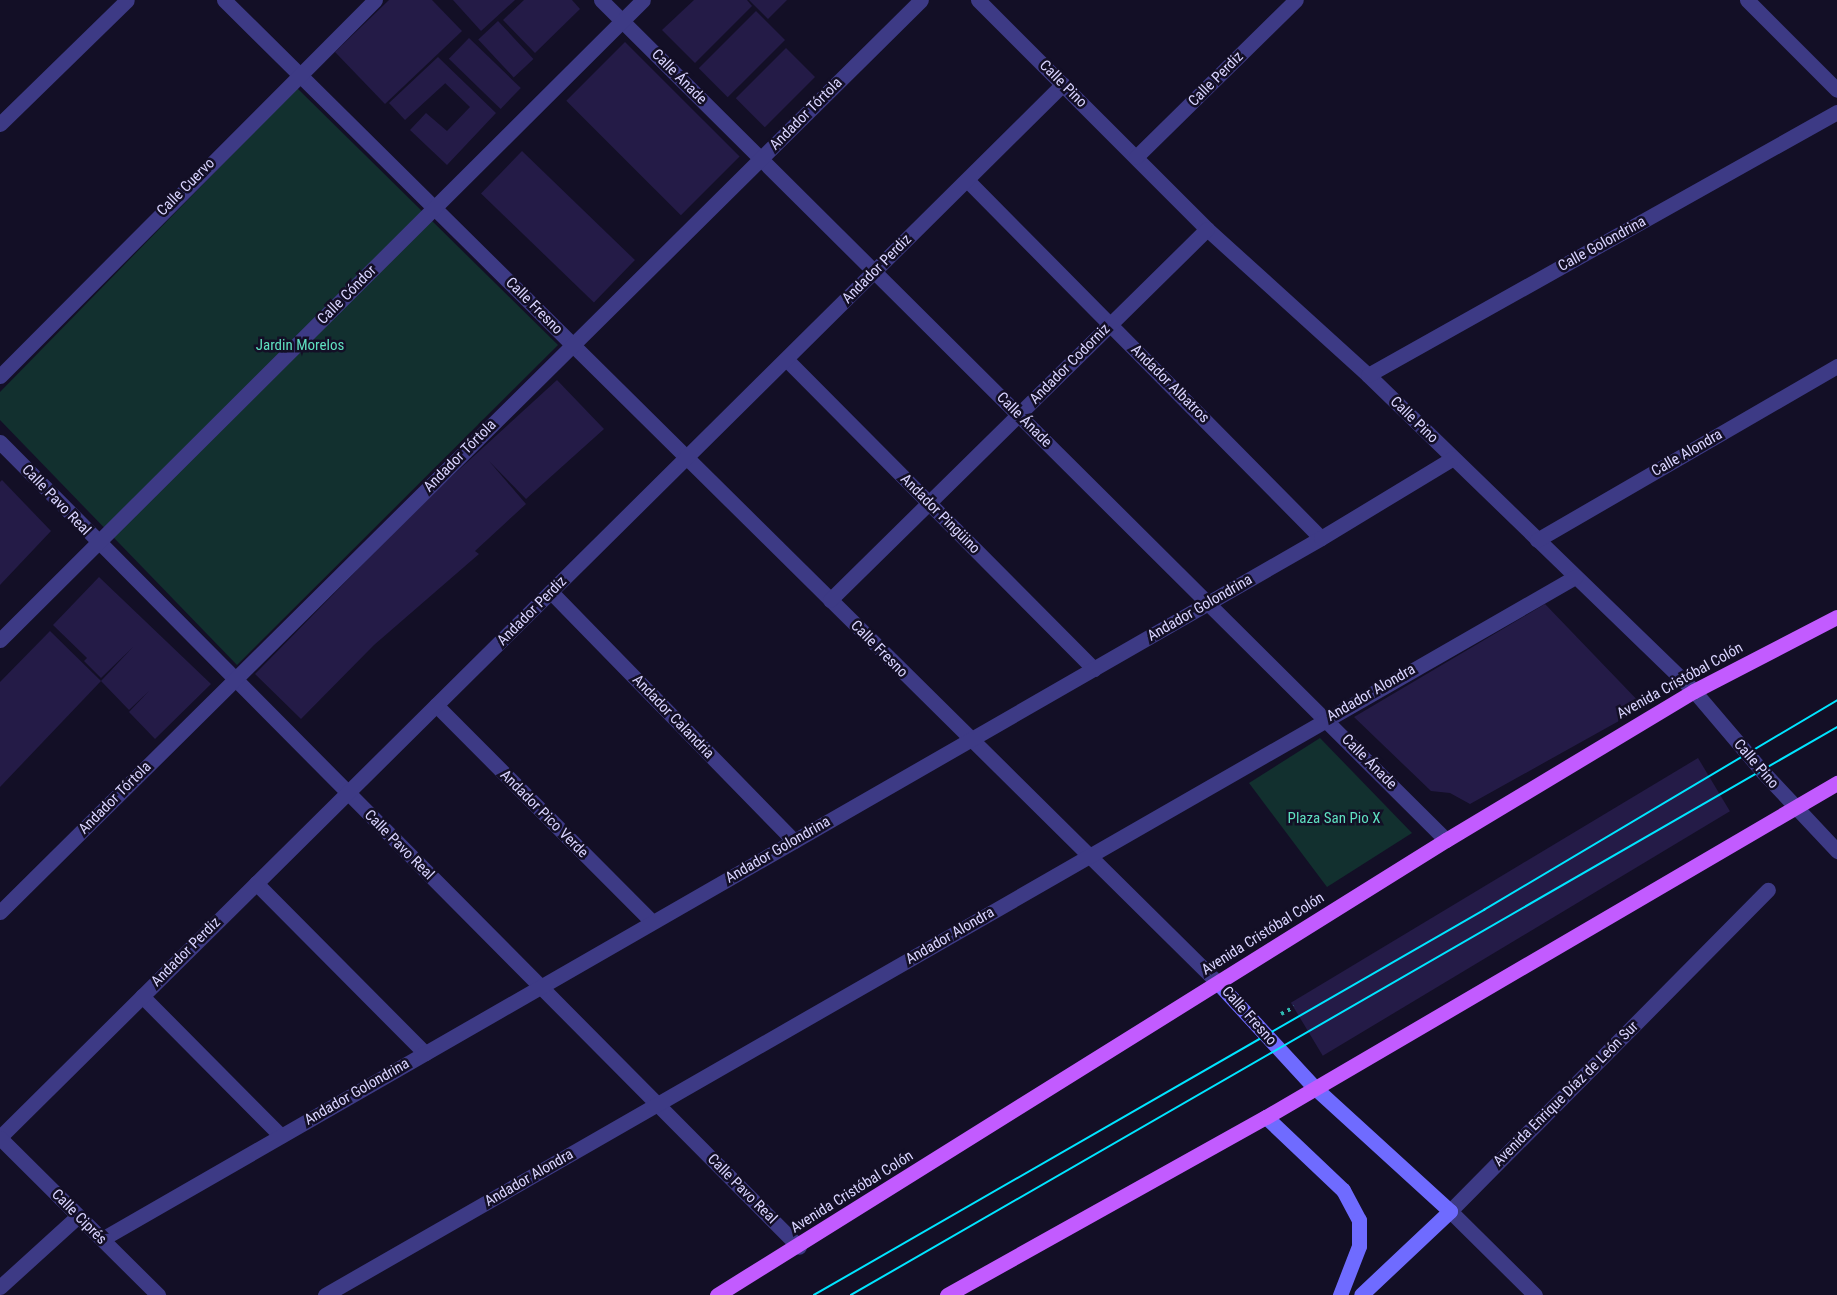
<!DOCTYPE html>
<html>
<head>
<meta charset="utf-8">
<style>
  body { margin:0 }
  #map { position:relative; width:1837px; height:1295px; overflow:hidden; background:#130f26; font-family:"Roboto Condensed",sans-serif }
  div>[style] { position:absolute }
  .green>* { inset:0; background:#12302f }
  .building>* { inset:0; background:#241b47; transform-origin:0 0 }
  .path>* { height:4px; margin-top:-2px; transform-origin:0; background:repeating-linear-gradient(90deg,#2fb8b0 0 3px,transparent 0 7.5px) }
  .street>* { height:15px; margin:-7.5px; padding:0 7.5px; transform-origin:7.5px; border-radius:7.5px; background:#3d3a85 }
  .secondary>* { height:15px; margin:-7.5px; padding:0 7.5px; transform-origin:7.5px; border-radius:7.5px; background:#6f6bff }
  .primary>* { height:15px; margin:-7.5px; padding:0 7.5px; transform-origin:7.5px; border-radius:7.5px; background:#c25bff }
  .tram>* { height:1.5px; margin:-0.75px; padding:0 0.75px; transform-origin:0.75px; border-radius:0.75px; background:#00e5ff }
  span { translate:-50% -50%; white-space:nowrap; text-align:center; line-height:1.15; -webkit-text-stroke:5px #130f26; paint-order:stroke }
  .street-label { font-size:15px; color:#d9d4ff }
  .park-label { font-size:15px; color:#5fe0c0 }
</style>
</head>
<body>
<div id="map">
  <div class="green">
    <div style="clip-path:polygon(297px 88px,558px 345px,237px 665px,0 420px,0 392px)"></div>
    <div style="clip-path:polygon(1320px 738px,1412px 833px,1327px 887px,1249px 783px)"></div>
  </div>
  <div class="building">
    <div style="clip-path:polygon(389px 0,432px 0,462px 31px,385px 104px,335px 52px)"></div>
    <div style="clip-path:polygon(453px 0,515px 0,481px 31px)"></div>
    <div style="clip-path:polygon(524px 0,572px 0,580px 9px,535px 53px,503px 20px)"></div>
    <div style="clip-path:polygon(694px 0,747px 0,752px 6px,695px 63px,662px 30px)"></div>
    <div style="clip-path:polygon(749px 0,787px 0,768px 19px)"></div>
    <div style="left:756px;top:11px;width:41px;height:81px;rotate:45deg"></div>
    <div style="left:498px;top:21px;width:52px;height:27px;rotate:47deg"></div>
    <div style="left:469px;top:38px;width:72px;height:29px;rotate:44deg"></div>
    <div style="left:625px;top:42px;width:162px;height:83px;rotate:45deg"></div>
    <div style="left:786px;top:48px;width:41px;height:71px;rotate:45deg"></div>
    <div style="clip-path:polygon(438px 57px,496px 113px,447px 165px,410px 130px,426px 113px,447px 131px,470px 107px,445px 83px,452px 77px,405px 120px,389px 103px)"></div>
    <div style="left:522px;top:151px;width:157px;height:59px;rotate:44deg"></div>
    <div style="clip-path:polygon(557px 380px,604px 429px,526px 499px,489px 461px,526px 504px,475px 551px,479px 554px,374px 645px,301px 719px,255px 674px,427px 499px)"></div>
    <div style="clip-path:polygon(2px 480px,51px 531px,0 585px,0 482px)"></div>
    <div style="clip-path:polygon(99px 577px,211px 684px,155px 739px,129px 712px,149px 691px,129px 710px,101px 681px,133px 647px,101px 678px,84px 661px,87px 658px,53px 625px)"></div>
    <div style="clip-path:polygon(1545px 604px,1644px 707px,1470px 804px,1450px 793px,1431px 791px,1354px 717px)"></div>
    <div style="clip-path:polygon(50px 631px,101px 681px,0 787px,0 682px)"></div>
    <div style="left:1698px;top:758px;width:62px;height:475px;rotate:59deg"></div>
  </div>
  <div class="path">
    <div style="left:1281px;top:1014px;width:15px;rotate:-28deg"></div>
  </div>
  <div class="street">
    <div style="left:224px;top:0;width:1398px;rotate:44.68deg"></div>
    <div style="left:601px;top:0;width:1191px;rotate:44.83deg"></div>
    <div style="left:978px;top:0;width:324px;rotate:45deg"></div>
    <div style="left:1207px;top:229px;width:217px;rotate:42.2deg"></div>
    <div style="left:1368px;top:375px;width:454px;rotate:44.1deg"></div>
    <div style="left:1694px;top:691px;width:105px;rotate:49.6deg"></div>
    <div style="left:1762px;top:771px;width:110px;rotate:46.8deg"></div>
    <div style="left:1747px;top:0;width:127px;rotate:45deg"></div>
    <div style="left:0;top:124px;width:177px;rotate:-44.3deg"></div>
    <div style="left:1136px;top:157px;width:224px;rotate:-44.5deg"></div>
    <div style="left:967px;top:180px;width:503px;rotate:45.32deg"></div>
    <div style="left:786px;top:359px;width:437px;rotate:45.2deg"></div>
    <div style="left:1368px;top:375px;width:538px;rotate:-29.28deg"></div>
    <div style="left:0;top:376px;width:531px;rotate:-45.08deg"></div>
    <div style="left:0;top:442px;width:1134px;rotate:45.21deg"></div>
    <div style="left:1537px;top:540px;width:347px;rotate:-30.1deg"></div>
    <div style="left:551px;top:592px;width:348px;rotate:45.7deg"></div>
    <div style="left:830px;top:600px;width:529px;rotate:-44.54deg"></div>
    <div style="left:0;top:640px;width:907px;rotate:-44.87deg"></div>
    <div style="left:436px;top:705px;width:306px;rotate:45.1deg"></div>
    <div style="left:256px;top:883px;width:240px;rotate:45.2deg"></div>
    <div style="left:0;top:912px;width:1296px;rotate:-44.72deg"></div>
    <div style="left:142px;top:996px;width:197px;rotate:45.2deg"></div>
    <div style="left:0;top:1137px;width:1496px;rotate:-44.73deg"></div>
    <div style="left:0;top:1138px;width:223px;rotate:44.8deg"></div>
    <div style="left:102px;top:1239px;width:1406px;rotate:-29.9deg"></div>
    <div style="left:1321px;top:538px;width:154px;rotate:-31.2deg"></div>
    <div style="left:0;top:1287px;width:105px;rotate:-42.3deg"></div>
    <div style="left:325px;top:1295px;width:1442px;rotate:-29.87deg"></div>
    <div style="left:1535px;top:1295px;width:120px;rotate:-135.3deg"></div>
    <div style="left:1450px;top:1211px;width:452px;rotate:-45.3deg"></div>
  </div>
  <div class="secondary">
    <div style="left:1218px;top:983px;width:142px;rotate:47.3deg"></div>
    <div style="left:1314px;top:1087px;width:184px;rotate:42.4deg"></div>
    <div style="left:1450px;top:1211px;width:122px;rotate:136.7deg"></div>
    <div style="left:1266px;top:1117px;width:106px;rotate:43.5deg"></div>
    <div style="left:1343px;top:1190px;width:34px;rotate:62deg"></div>
    <div style="left:1359px;top:1220px;width:26px;rotate:90deg"></div>
    <div style="left:1359px;top:1246px;width:53px;rotate:111.2deg"></div>
  </div>
  <div class="primary">
    <div style="left:717px;top:1295px;width:859px;rotate:-31.97deg"></div>
    <div style="left:1446px;top:840px;width:289px;rotate:-31deg"></div>
    <div style="left:1694px;top:691px;width:161px;rotate:-27.4deg"></div>
    <div style="left:947px;top:1295px;width:365px;rotate:-29.2deg"></div>
    <div style="left:1266px;top:1117px;width:662px;rotate:-30.33deg"></div>
  </div>
  <div class="tram">
    <div style="left:814px;top:1295px;width:773px;rotate:-29.88deg"></div>
    <div style="left:1484px;top:910px;width:411px;rotate:-30.7deg"></div>
    <div style="left:851px;top:1295px;width:1138px;rotate:-29.94deg"></div>
  </div>
  <div class="street-label">
    <span style="left:679px;top:77px;rotate:45deg">Calle Ánade</span>
    <span style="left:1216px;top:79px;rotate:-45deg">Calle Perdiz</span>
    <span style="left:1063px;top:84px;rotate:45deg">Calle Pino</span>
    <span style="left:806px;top:114px;rotate:-45deg">Andador Tórtola</span>
    <span style="left:186px;top:187px;rotate:-45deg">Calle Cuervo</span>
    <span style="left:1602px;top:244px;rotate:-29deg">Calle Golondrina</span>
    <span style="left:877px;top:269px;rotate:-45deg">Andador Perdiz</span>
    <span style="left:347px;top:295px;rotate:-45deg">Calle Cóndor</span>
    <span style="left:534px;top:306px;rotate:45deg">Calle Fresno</span>
    <span style="left:1070px;top:364px;rotate:-45deg">Andador Codorniz</span>
    <span style="left:1170px;top:384px;rotate:45deg">Andador Albatros</span>
    <span style="left:1024px;top:420px;rotate:45deg">Calle Ánade</span>
    <span style="left:1414px;top:420px;rotate:44deg">Calle Pino</span>
    <span style="left:1687px;top:453px;rotate:-30deg">Calle Alondra</span>
    <span style="left:460px;top:456px;rotate:-45deg">Andador Tórtola</span>
    <span style="left:56px;top:500px;rotate:46deg">Calle Pavo Real</span>
    <span style="left:940px;top:514px;rotate:45deg">Andador Pingüino</span>
    <span style="left:1200px;top:608px;rotate:-30deg">Andador Golondrina</span>
    <span style="left:532px;top:611px;rotate:-45deg">Andador Perdiz</span>
    <span style="left:879px;top:649px;rotate:45deg">Calle Fresno</span>
    <span style="left:1680px;top:681px;rotate:-29deg">Avenida Cristóbal Colón</span>
    <span style="left:1371px;top:693px;rotate:-30deg">Andador Alondra</span>
    <span style="left:673px;top:717px;rotate:46deg">Andador Calandria</span>
    <span style="left:1369px;top:762px;rotate:45deg">Calle Ánade</span>
    <span style="left:1756px;top:764px;rotate:49deg">Calle Pino</span>
    <span style="left:115px;top:798px;rotate:-45deg">Andador Tórtola</span>
    <span style="left:544px;top:814px;rotate:45deg">Andador Pico Verde</span>
    <span style="left:399px;top:845px;rotate:45deg">Calle Pavo Real</span>
    <span style="left:778px;top:850px;rotate:-30deg">Andador Golondrina</span>
    <span style="left:1263px;top:934px;rotate:-32deg">Avenida Cristóbal Colón</span>
    <span style="left:950px;top:936px;rotate:-30deg">Andador Alondra</span>
    <span style="left:186px;top:952px;rotate:-45deg">Andador Perdiz</span>
    <span style="left:1249px;top:1016px;rotate:48deg">Calle Fresno</span>
    <span style="left:357px;top:1092px;rotate:-30deg">Andador Golondrina</span>
    <span style="left:1566px;top:1094px;rotate:-45deg">Avenida Enrique Díaz de León Sur</span>
    <span style="left:529px;top:1178px;rotate:-30deg">Andador Alondra</span>
    <span style="left:742px;top:1189px;rotate:45deg">Calle Pavo Real</span>
    <span style="left:852px;top:1192px;rotate:-32deg">Avenida Cristóbal Colón</span>
    <span style="left:79px;top:1217px;rotate:45deg">Calle Ciprés</span>
  </div>
  <div class="park-label">
    <span style="left:300px;top:346px">Jardin Morelos</span>
    <span style="left:1334px;top:819px">Plaza San Pio X</span>
  </div>
</div>
</body>
</html>
